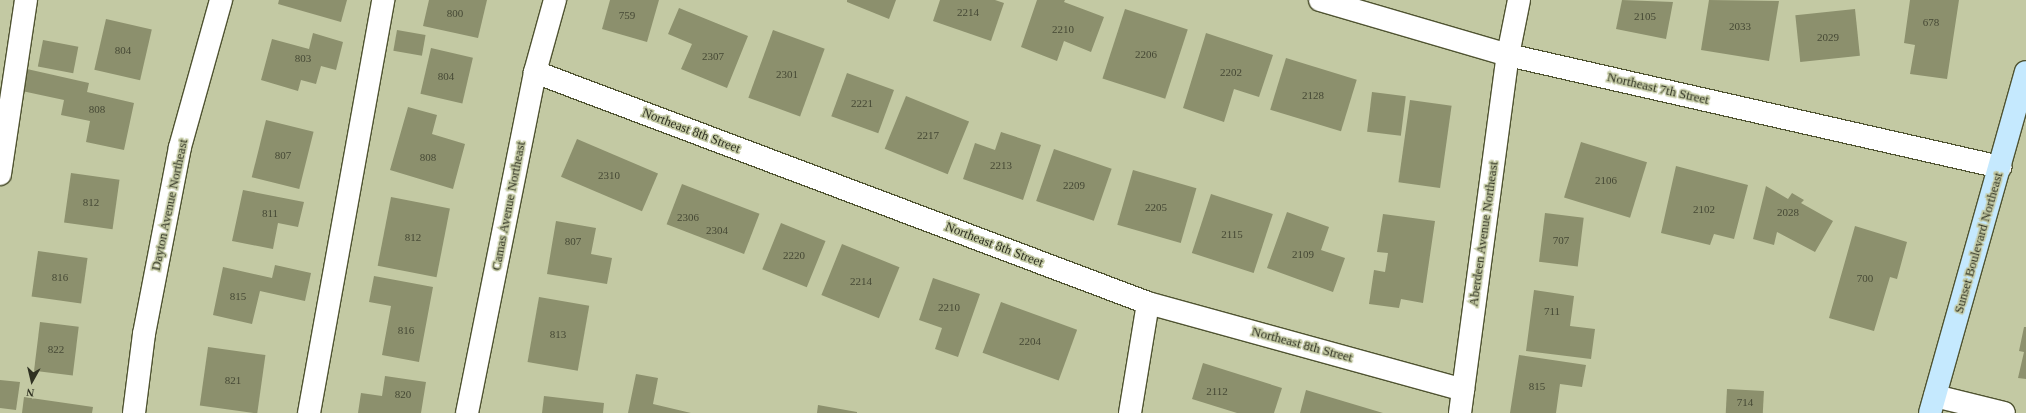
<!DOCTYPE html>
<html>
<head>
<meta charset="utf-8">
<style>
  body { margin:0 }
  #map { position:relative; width:2026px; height:413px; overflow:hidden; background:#c3c9a3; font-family:"Times New Roman",serif }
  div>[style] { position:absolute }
  .building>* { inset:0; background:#8c906d; transform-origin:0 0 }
  .roads { filter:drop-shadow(1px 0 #4f5331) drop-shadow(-1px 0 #4f5331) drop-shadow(0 1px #4f5331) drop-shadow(0 -1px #4f5331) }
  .minor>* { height:22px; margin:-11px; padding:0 11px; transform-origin:11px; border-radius:11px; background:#fff }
  .major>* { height:22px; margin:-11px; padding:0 11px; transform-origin:11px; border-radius:11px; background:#c5e9fe }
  span { translate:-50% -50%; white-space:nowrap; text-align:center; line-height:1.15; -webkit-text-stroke:3px #c3c9a3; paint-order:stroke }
  .number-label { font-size:11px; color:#464935 }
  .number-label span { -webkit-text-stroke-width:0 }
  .street-label { font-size:13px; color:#2f3122 }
  .north { position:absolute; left:12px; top:361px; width:40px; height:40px; -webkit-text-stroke:3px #c3c9a3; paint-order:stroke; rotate:188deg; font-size:11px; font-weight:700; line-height:16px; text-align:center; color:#2f3122 }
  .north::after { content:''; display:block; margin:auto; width:14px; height:18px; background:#2f3122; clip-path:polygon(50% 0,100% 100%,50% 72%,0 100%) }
</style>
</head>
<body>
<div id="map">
  <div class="building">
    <div style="clip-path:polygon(279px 0,347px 0,341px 22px,278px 4px)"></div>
    <div style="clip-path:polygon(429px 0,487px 0,478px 38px,423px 26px)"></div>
    <div style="clip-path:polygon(610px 0,659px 0,647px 42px,602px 29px)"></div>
    <div style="clip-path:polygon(847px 0,896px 0,889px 19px,847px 2px)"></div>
    <div style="clip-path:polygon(940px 0,995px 0,1004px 3px,991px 41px,933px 21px)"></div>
    <div style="clip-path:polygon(1037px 0,1065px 0,1064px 2px,1104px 17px,1091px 52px,1064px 41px,1057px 61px,1021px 47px)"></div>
    <div style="clip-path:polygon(1622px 0,1673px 2px,1666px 39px,1616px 29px)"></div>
    <div style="clip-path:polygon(1709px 0,1779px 1px,1769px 61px,1701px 50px)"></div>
    <div style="clip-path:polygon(1910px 0,1959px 0,1947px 79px,1910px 74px,1915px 45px,1904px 43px)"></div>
    <div style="clip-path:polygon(679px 8px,748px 36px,727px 88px,681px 69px,692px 44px,668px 34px)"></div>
    <div style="left:1125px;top:9px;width:66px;height:73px;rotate:18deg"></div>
    <div style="left:1855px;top:9px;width:47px;height:60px;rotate:84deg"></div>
    <div style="left:106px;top:19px;width:47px;height:52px;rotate:13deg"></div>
    <div style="left:397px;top:30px;width:29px;height:21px;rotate:10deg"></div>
    <div style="left:773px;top:30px;width:55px;height:72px;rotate:20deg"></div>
    <div style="clip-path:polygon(313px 33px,343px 42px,336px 70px,321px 66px,316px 84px,301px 80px,298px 91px,261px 80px,272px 39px,309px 49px)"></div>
    <div style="clip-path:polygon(1206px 33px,1273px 55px,1259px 97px,1234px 89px,1224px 122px,1183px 108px)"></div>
    <div style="left:43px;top:40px;width:36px;height:27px;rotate:11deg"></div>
    <div style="left:431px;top:48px;width:43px;height:47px;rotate:13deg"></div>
    <div style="left:1286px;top:58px;width:74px;height:54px;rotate:17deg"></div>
    <div style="clip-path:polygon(27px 69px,89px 83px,87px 92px,134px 103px,124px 150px,86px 142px,90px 121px,61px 115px,64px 100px,22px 91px)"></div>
    <div style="left:847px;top:73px;width:50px;height:46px;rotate:20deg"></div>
    <div style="left:1372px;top:92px;width:34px;height:40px;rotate:7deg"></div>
    <div style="left:906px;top:96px;width:68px;height:57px;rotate:22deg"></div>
    <div style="left:1410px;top:100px;width:42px;height:83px;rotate:8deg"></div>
    <div style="clip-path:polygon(408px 107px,437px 115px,432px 134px,465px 144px,453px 189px,390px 170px)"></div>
    <div style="left:266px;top:120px;width:49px;height:59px;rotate:14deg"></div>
    <div style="clip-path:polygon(1001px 132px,1041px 145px,1023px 200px,963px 179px,975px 143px,995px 150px)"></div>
    <div style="left:577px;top:139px;width:88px;height:41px;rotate:23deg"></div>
    <div style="left:1581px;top:142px;width:69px;height:58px;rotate:17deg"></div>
    <div style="left:1054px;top:149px;width:61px;height:55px;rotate:19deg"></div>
    <div style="clip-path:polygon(1676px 166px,1748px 185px,1734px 239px,1714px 234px,1710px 245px,1661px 233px)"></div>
    <div style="left:1133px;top:170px;width:66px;height:57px;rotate:16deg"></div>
    <div style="left:71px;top:173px;width:49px;height:50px;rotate:8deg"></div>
    <div style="left:682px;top:184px;width:83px;height:43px;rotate:21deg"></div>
    <div style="clip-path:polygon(1766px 186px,1788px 199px,1792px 193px,1804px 200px,1801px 203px,1833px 221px,1815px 252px,1777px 232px,1774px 245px,1753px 239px)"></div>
    <div style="clip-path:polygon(243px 190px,304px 202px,298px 227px,278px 223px,273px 249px,232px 241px)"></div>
    <div style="left:1211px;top:194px;width:65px;height:62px;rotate:18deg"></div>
    <div style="left:391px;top:197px;width:60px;height:70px;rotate:11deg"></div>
    <div style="clip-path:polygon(1287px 212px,1329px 227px,1321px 250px,1345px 258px,1333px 292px,1267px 268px)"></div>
    <div style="left:1545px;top:213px;width:39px;height:49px;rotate:7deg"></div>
    <div style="clip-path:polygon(1383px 214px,1435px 221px,1423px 303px,1401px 299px,1399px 308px,1369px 304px,1374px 270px,1385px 272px,1388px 253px,1377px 252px)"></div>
    <div style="clip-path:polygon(556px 221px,596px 228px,591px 254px,612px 258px,607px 284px,547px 274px)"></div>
    <div style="left:781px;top:223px;width:48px;height:50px;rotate:22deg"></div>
    <div style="clip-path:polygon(1855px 226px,1907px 242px,1897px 279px,1890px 277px,1874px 331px,1829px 318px)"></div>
    <div style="left:842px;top:244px;width:62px;height:55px;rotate:22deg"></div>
    <div style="left:38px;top:251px;width:50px;height:46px;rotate:8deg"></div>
    <div style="clip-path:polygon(275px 265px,311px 273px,305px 301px,260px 291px,252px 324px,213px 315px,223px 267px,272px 278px)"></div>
    <div style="clip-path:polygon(374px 276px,433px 287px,419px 362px,382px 355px,391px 306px,369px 302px)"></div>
    <div style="clip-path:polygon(933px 278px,980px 294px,958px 357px,935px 349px,942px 328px,919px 320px)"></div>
    <div style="clip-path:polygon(1534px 290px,1574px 296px,1570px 326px,1595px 329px,1591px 359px,1526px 351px)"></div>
    <div style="left:539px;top:297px;width:51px;height:66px;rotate:10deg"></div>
    <div style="left:1001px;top:302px;width:81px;height:54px;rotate:20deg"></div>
    <div style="left:40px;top:322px;width:39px;height:49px;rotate:7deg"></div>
    <div style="clip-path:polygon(2024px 327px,2026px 327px,2026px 379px,2018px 378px,2024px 352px,2019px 351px)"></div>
    <div style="left:208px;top:347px;width:58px;height:59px;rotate:8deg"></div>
    <div style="clip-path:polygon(1519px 355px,1586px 365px,1582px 387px,1560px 384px,1556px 413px,1510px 413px)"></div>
    <div style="clip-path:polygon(1203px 363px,1282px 388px,1274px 413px,1237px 413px,1192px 399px)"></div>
    <div style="clip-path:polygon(636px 374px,658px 378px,653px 404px,691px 413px,628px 413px)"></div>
    <div style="clip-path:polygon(385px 376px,426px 382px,421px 413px,358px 413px,361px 393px,382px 396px)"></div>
    <div style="clip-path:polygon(0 380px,20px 382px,16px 410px,0 408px)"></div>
    <div style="left:1727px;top:389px;width:37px;height:24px;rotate:3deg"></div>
    <div style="clip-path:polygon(1306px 390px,1383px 413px,1300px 413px)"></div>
    <div style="clip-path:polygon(544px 396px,604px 403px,603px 413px,542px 413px)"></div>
    <div style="clip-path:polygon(24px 397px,93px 407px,92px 413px,22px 413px)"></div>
    <div style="clip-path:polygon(818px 405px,857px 412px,857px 413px,817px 413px)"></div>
  </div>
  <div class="roads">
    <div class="minor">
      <div style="left:1320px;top:0;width:196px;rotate:16.3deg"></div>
      <div style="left:1508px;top:55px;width:505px;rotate:12.82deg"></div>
      <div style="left:535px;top:72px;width:655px;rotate:20.65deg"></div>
      <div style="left:1148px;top:303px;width:327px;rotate:15.4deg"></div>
      <div style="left:0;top:174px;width:176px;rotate:-81.5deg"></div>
      <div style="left:1935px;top:396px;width:71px;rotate:13.8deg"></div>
      <div style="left:134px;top:413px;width:80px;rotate:-82.8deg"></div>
      <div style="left:144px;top:334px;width:190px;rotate:-79.1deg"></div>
      <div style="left:180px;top:147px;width:153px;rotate:-74.4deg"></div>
      <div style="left:309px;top:413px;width:420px;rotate:-79.8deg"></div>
      <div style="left:467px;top:413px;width:348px;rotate:-78.7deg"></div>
      <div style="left:535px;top:72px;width:75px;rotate:-74.5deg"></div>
      <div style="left:1130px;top:413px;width:111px;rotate:-80.7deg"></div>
      <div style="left:1460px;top:413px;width:361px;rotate:-82.4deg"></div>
      <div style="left:1508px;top:55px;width:56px;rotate:-78.7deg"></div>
    </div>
    <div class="major">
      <div style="left:1930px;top:413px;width:354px;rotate:-74.3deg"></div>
    </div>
  </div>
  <div class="number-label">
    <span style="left:968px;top:12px">2214</span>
    <span style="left:455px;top:13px">800</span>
    <span style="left:627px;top:15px">759</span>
    <span style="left:1645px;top:16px">2105</span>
    <span style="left:1931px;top:22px">678</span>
    <span style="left:1740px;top:26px">2033</span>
    <span style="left:1063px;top:29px">2210</span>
    <span style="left:1828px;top:37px">2029</span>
    <span style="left:123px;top:50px">804</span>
    <span style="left:1146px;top:54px">2206</span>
    <span style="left:713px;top:56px">2307</span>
    <span style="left:303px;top:58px">803</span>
    <span style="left:1231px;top:72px">2202</span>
    <span style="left:787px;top:74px">2301</span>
    <span style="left:446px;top:76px">804</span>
    <span style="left:1313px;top:95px">2128</span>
    <span style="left:862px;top:103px">2221</span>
    <span style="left:97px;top:109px">808</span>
    <span style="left:928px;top:135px">2217</span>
    <span style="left:283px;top:155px">807</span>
    <span style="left:428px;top:157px">808</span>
    <span style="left:1001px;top:165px">2213</span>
    <span style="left:609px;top:175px">2310</span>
    <span style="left:1606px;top:180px">2106</span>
    <span style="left:1074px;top:185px">2209</span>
    <span style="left:91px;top:202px">812</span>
    <span style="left:1156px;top:207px">2205</span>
    <span style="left:1704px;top:209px">2102</span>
    <span style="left:1788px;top:212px">2028</span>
    <span style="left:270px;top:213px">811</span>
    <span style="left:688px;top:217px">2306</span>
    <span style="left:717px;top:230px">2304</span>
    <span style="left:1232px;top:234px">2115</span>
    <span style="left:413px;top:237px">812</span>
    <span style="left:1561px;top:240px">707</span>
    <span style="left:573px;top:241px">807</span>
    <span style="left:1303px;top:254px">2109</span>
    <span style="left:794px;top:255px">2220</span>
    <span style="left:60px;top:277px">816</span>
    <span style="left:1865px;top:278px">700</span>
    <span style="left:861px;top:281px">2214</span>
    <span style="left:238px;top:296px">815</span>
    <span style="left:949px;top:307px">2210</span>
    <span style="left:1552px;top:311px">711</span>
    <span style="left:406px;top:330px">816</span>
    <span style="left:558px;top:334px">813</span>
    <span style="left:1030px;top:341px">2204</span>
    <span style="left:56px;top:349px">822</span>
    <span style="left:233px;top:380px">821</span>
    <span style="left:1537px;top:386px">815</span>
    <span style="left:1217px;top:391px">2112</span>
    <span style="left:403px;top:394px">820</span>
    <span style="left:1745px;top:402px">714</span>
  </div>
  <div class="street-label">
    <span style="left:1658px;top:89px;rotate:13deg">Northeast 7th Street</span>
    <span style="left:691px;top:131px;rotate:21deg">Northeast 8th Street</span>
    <span style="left:170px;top:205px;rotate:-78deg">Dayton Avenue Northeast</span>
    <span style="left:509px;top:206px;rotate:-79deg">Camas Avenue Northeast</span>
    <span style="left:1484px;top:234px;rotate:-82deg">Aberdeen Avenue Northeast</span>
    <span style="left:1979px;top:243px;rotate:-74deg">Sunset Boulevard Northeast</span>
    <span style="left:994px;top:245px;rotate:21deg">Northeast 8th Street</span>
    <span style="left:1302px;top:345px;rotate:15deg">Northeast 8th Street</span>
  </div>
  <div class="north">N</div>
</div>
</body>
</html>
